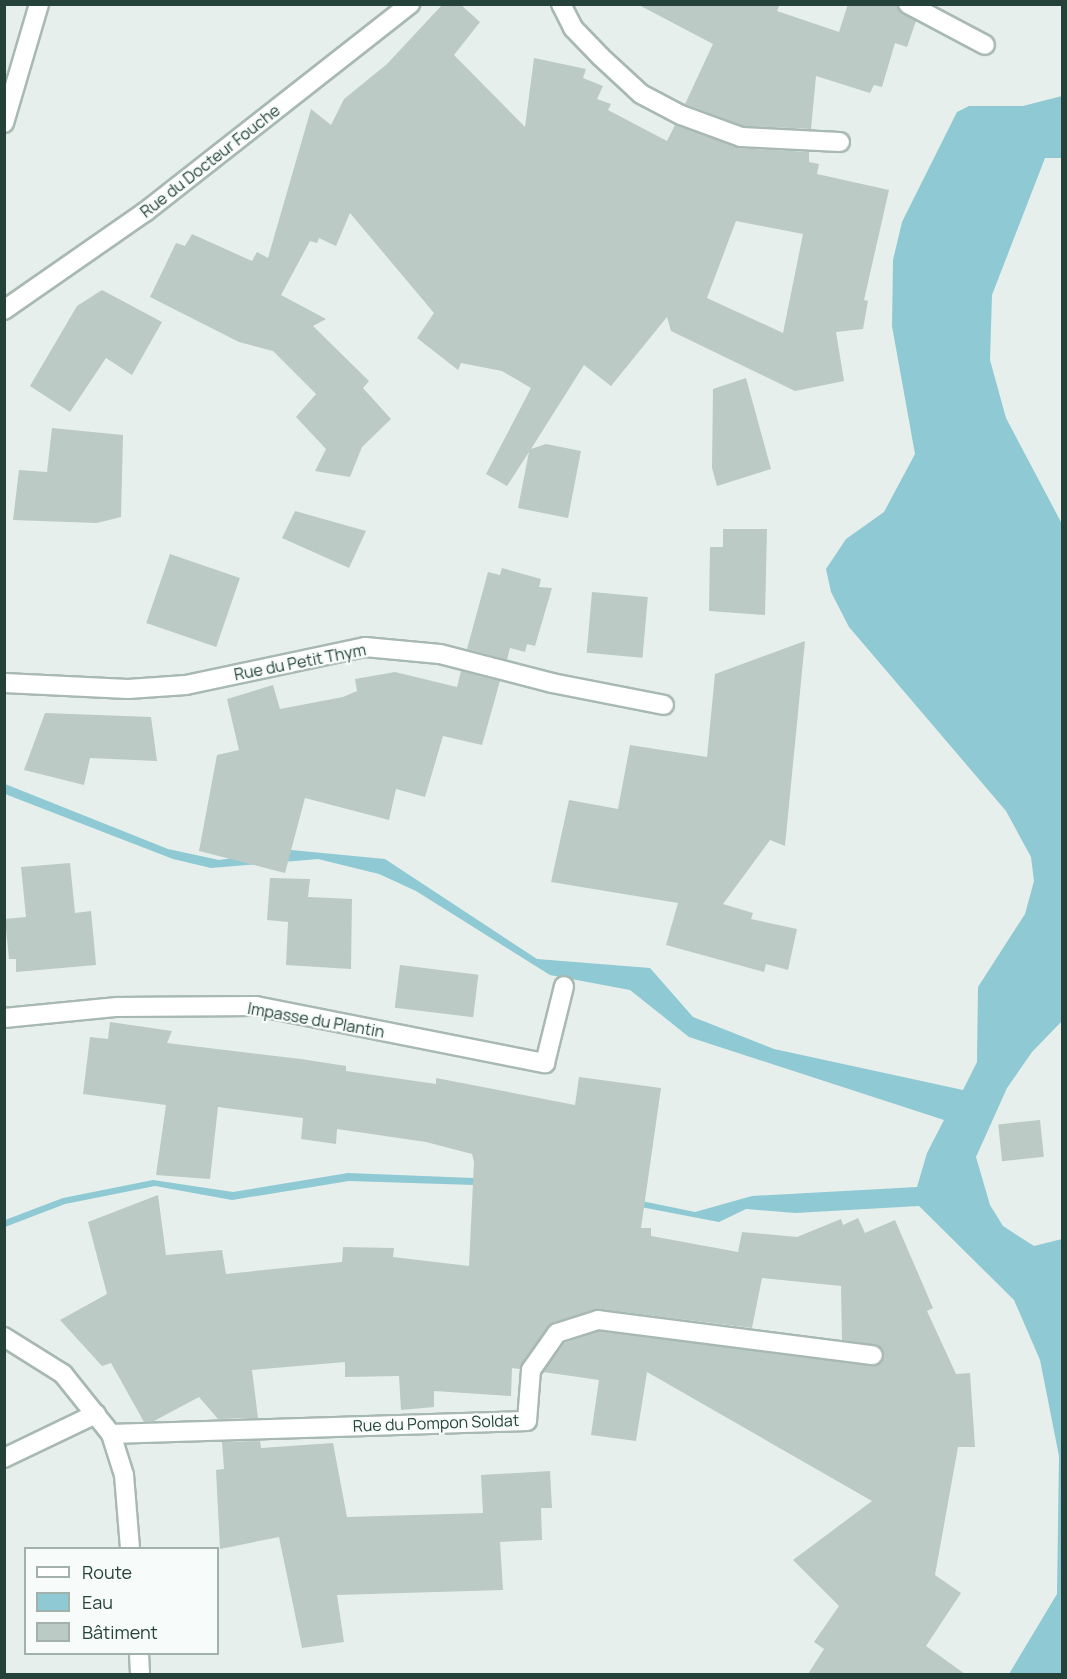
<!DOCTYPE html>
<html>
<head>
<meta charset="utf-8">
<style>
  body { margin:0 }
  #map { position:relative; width:1067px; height:1679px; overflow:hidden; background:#e6efeb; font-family:Manrope,sans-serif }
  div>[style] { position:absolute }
  .water>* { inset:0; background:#8ec9d4 }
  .building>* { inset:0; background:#bbcac4; transform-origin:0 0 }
  .roads { filter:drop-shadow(2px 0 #a8b8b2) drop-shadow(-2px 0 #a8b8b2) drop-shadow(0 2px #a8b8b2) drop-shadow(0 -2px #a8b8b2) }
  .lane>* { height:18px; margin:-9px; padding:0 9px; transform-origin:9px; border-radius:9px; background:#fff }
  .street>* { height:18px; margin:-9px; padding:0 9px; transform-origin:9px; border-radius:9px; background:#fff }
  .secondary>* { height:18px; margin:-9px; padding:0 9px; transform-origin:9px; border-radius:9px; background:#fff }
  span { translate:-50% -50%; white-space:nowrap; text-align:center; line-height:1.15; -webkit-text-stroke:4.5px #f7fbf9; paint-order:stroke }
  .street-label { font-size:16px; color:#24423a }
  .frame { position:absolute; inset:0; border:6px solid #24423a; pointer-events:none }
  .legend { position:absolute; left:24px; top:1547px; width:195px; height:108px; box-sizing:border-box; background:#f7fbf9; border:2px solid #a3b1ad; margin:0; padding:8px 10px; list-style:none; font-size:18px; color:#24423a }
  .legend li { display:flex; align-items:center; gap:12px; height:30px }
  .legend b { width:30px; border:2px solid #a3b1ad }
</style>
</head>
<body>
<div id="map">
  <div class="water">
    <div style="clip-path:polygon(1062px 96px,1062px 158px,1045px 158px,992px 295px,990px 360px,1006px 418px,1062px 524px,1062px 1021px,1032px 1052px,1007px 1088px,976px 1157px,990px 1205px,1003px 1226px,1034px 1246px,1062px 1239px,1062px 1674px,1009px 1674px,1057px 1594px,1059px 1456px,1040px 1360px,1014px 1300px,919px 1206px,795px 1213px,746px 1209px,719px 1222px,583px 1196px,475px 1185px,349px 1181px,232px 1200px,155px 1186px,65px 1204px,5px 1227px,5px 1220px,63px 1198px,153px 1180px,233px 1192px,348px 1173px,473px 1178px,574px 1187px,695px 1212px,752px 1196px,917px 1187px,927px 1153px,944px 1120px,689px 1037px,630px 990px,550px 975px,416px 891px,379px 874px,318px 859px,211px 868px,173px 859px,5px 794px,5px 784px,168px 849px,219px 860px,291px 850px,385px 859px,537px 959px,650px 968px,693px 1017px,774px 1049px,963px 1090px,977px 1062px,978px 987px,1025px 914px,1034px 881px,1031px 857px,1006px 811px,849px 627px,831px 592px,826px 569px,846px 539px,884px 512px,915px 454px,892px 326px,893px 260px,902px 222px,957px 112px,969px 106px,1023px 106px)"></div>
  </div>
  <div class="building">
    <div style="clip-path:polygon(evenodd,443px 4px,460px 4px,480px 22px,454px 55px,525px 127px,534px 58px,586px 69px,583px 78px,603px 86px,597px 99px,611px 104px,608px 110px,667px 141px,675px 125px,740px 148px,809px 152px,809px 162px,819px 164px,817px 174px,889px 190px,864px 300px,868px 301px,863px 329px,836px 332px,844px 381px,795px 391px,671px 331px,667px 317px,611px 386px,584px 365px,531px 449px,546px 444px,581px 451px,568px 518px,518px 508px,529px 452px,507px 486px,486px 474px,531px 388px,502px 371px,461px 363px,458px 370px,417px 338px,434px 313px,350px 213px,336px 246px,319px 238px,317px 243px,310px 241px,281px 295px,326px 319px,313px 326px,369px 381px,363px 388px,391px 419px,362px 447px,350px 477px,315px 471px,326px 449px,296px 417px,316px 394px,273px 351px,239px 342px,150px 297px,176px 243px,185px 246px,192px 234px,252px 261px,257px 252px,268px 258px,311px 109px,331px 125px,344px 99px,387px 64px,443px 4px,736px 221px,803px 234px,783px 333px,707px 298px,736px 221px)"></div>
    <div style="clip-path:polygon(637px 4px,780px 4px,777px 11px,839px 32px,848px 4px,897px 4px,916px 21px,907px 47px,895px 43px,882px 87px,874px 85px,870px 93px,816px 76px,811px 129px,743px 126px,685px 104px,713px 44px)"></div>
    <div style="clip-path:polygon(102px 290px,162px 322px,132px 375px,106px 358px,70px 412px,30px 386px,77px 306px)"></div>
    <div style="clip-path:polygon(746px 378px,771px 469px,717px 486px,712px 468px,713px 389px)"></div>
    <div style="clip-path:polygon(52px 428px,123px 435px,121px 517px,97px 523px,13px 520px,19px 470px,47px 472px)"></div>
    <div style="clip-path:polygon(295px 511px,366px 531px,349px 568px,282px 538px)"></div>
    <div style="clip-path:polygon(723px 529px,767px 529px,765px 615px,709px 611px,710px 547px,723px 547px)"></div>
    <div style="left:170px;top:554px;width:74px;height:73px;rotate:19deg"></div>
    <div style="clip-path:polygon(502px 568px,541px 579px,539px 587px,552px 588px,535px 646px,527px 644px,525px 652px,510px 648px,507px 660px,467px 649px,488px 572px,500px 575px)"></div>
    <div style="left:592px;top:592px;width:56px;height:61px;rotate:5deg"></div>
    <div style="clip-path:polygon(805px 641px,785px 846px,770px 840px,723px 904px,753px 913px,751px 919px,797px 929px,788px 970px,766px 964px,764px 972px,666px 945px,678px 903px,551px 882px,569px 800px,618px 809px,630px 745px,707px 757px,715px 674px)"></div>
    <div style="clip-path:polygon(461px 671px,500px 681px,482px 745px,443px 736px,425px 797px,396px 789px,389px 820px,305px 798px,285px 873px,199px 851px,217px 755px,239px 750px,227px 699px,273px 685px,280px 709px,343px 697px,357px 691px,355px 679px,395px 672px,457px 687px)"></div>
    <div style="clip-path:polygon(45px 713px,151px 717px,157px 761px,90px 758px,84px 785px,24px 770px)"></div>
    <div style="clip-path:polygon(70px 863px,75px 913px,91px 911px,96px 965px,16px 972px,16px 959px,9px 959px,5px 919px,26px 917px,21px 867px)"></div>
    <div style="clip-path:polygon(270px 878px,310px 879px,308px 897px,352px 899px,351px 969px,286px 965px,288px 922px,267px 920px)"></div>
    <div style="left:400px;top:965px;width:79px;height:43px;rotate:7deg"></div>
    <div style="clip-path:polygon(110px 1022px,172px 1031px,167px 1043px,301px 1059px,346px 1066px,346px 1071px,436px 1084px,436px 1078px,575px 1105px,579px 1077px,661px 1088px,641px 1228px,651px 1228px,651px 1236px,738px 1252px,742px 1232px,797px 1237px,841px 1219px,843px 1225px,858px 1218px,865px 1233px,895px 1220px,933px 1308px,927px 1311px,956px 1374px,970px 1373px,975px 1447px,958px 1447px,935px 1575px,961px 1593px,926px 1646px,965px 1674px,808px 1674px,824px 1649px,814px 1642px,839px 1606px,793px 1560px,872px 1501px,647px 1372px,636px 1441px,591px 1435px,599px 1380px,543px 1372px,564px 1343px,599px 1331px,878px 1365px,884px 1356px,879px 1346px,842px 1340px,841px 1286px,762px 1278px,752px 1328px,599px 1309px,554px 1322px,520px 1369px,512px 1368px,511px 1396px,434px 1391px,434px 1407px,401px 1410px,399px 1376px,345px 1377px,345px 1362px,252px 1370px,258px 1418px,218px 1419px,199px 1397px,154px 1421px,144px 1422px,111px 1363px,102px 1366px,60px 1320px,107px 1294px,88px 1222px,158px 1195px,166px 1255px,222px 1250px,226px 1274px,342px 1262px,343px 1247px,394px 1248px,393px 1257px,469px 1266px,474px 1162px,472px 1154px,426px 1142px,337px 1129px,336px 1144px,301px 1139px,303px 1118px,218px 1107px,210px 1179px,156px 1175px,166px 1105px,83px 1094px,90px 1037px,108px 1039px)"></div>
    <div style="left:1040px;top:1120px;width:37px;height:42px;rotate:84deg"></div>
    <div style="clip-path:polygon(260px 1441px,261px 1448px,333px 1443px,347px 1517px,483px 1513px,481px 1475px,550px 1471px,552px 1508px,541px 1508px,542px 1540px,500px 1542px,503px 1590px,337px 1595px,344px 1642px,302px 1648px,279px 1537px,220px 1549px,216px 1470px,224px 1469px,222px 1442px)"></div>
  </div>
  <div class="roads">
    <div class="lane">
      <div style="left:111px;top:1434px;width:416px;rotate:-1.8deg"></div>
      <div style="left:527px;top:1421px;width:51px;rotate:-85.5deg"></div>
      <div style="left:531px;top:1370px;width:45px;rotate:-54.9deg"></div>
      <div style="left:557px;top:1333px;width:43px;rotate:-17.6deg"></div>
      <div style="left:598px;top:1320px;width:277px;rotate:7.3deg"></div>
    </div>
    <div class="street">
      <div style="left:561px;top:4px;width:27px;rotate:63deg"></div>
      <div style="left:573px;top:28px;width:40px;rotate:46deg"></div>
      <div style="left:601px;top:57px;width:54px;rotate:42.8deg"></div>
      <div style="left:641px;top:94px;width:45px;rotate:27.7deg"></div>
      <div style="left:681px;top:115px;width:64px;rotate:20.1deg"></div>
      <div style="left:741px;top:137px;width:99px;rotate:2.9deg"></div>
      <div style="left:908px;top:4px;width:87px;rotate:28deg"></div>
      <div style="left:4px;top:310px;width:172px;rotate:-34.8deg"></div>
      <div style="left:145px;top:212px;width:337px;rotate:-38.1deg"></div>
      <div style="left:4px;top:683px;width:124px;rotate:2.8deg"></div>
      <div style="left:128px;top:689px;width:58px;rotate:-3.9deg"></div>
      <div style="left:186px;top:685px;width:183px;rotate:-12deg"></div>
      <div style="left:365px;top:647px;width:75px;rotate:5.3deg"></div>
      <div style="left:440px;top:654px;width:116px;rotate:14.5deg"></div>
      <div style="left:552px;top:683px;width:114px;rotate:11.1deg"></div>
      <div style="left:4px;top:1018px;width:114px;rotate:-5.6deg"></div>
      <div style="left:117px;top:1007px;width:139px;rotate:-0.4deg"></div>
      <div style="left:256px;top:1006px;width:295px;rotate:11.2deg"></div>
      <div style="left:545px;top:1063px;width:79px;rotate:-76.1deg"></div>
      <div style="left:4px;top:1458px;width:102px;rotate:-25.6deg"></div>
    </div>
    <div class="secondary">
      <div style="left:4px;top:123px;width:124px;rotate:-73.6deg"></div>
      <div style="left:4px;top:1337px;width:70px;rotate:32.1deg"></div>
      <div style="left:63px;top:1374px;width:77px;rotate:51.3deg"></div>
      <div style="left:111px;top:1434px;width:43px;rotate:72.4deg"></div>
      <div style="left:124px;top:1475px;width:73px;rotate:85.3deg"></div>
      <div style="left:139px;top:1654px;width:20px;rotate:87deg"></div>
    </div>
  </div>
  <div class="street-label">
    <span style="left:210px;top:161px;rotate:-38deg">Rue du Docteur Fouche</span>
    <span style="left:300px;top:662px;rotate:-11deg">Rue du Petit Thym</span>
    <span style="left:316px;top:1020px;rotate:10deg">Impasse du Plantin</span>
    <span style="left:436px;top:1423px;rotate:-2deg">Rue du Pompon Soldat</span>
  </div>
  <div class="frame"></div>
  <ul class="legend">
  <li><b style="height:8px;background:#fff"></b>Route</li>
  <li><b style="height:16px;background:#8ec9d4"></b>Eau</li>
  <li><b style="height:16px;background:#bbcac4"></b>Bâtiment</li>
  </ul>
</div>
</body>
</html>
